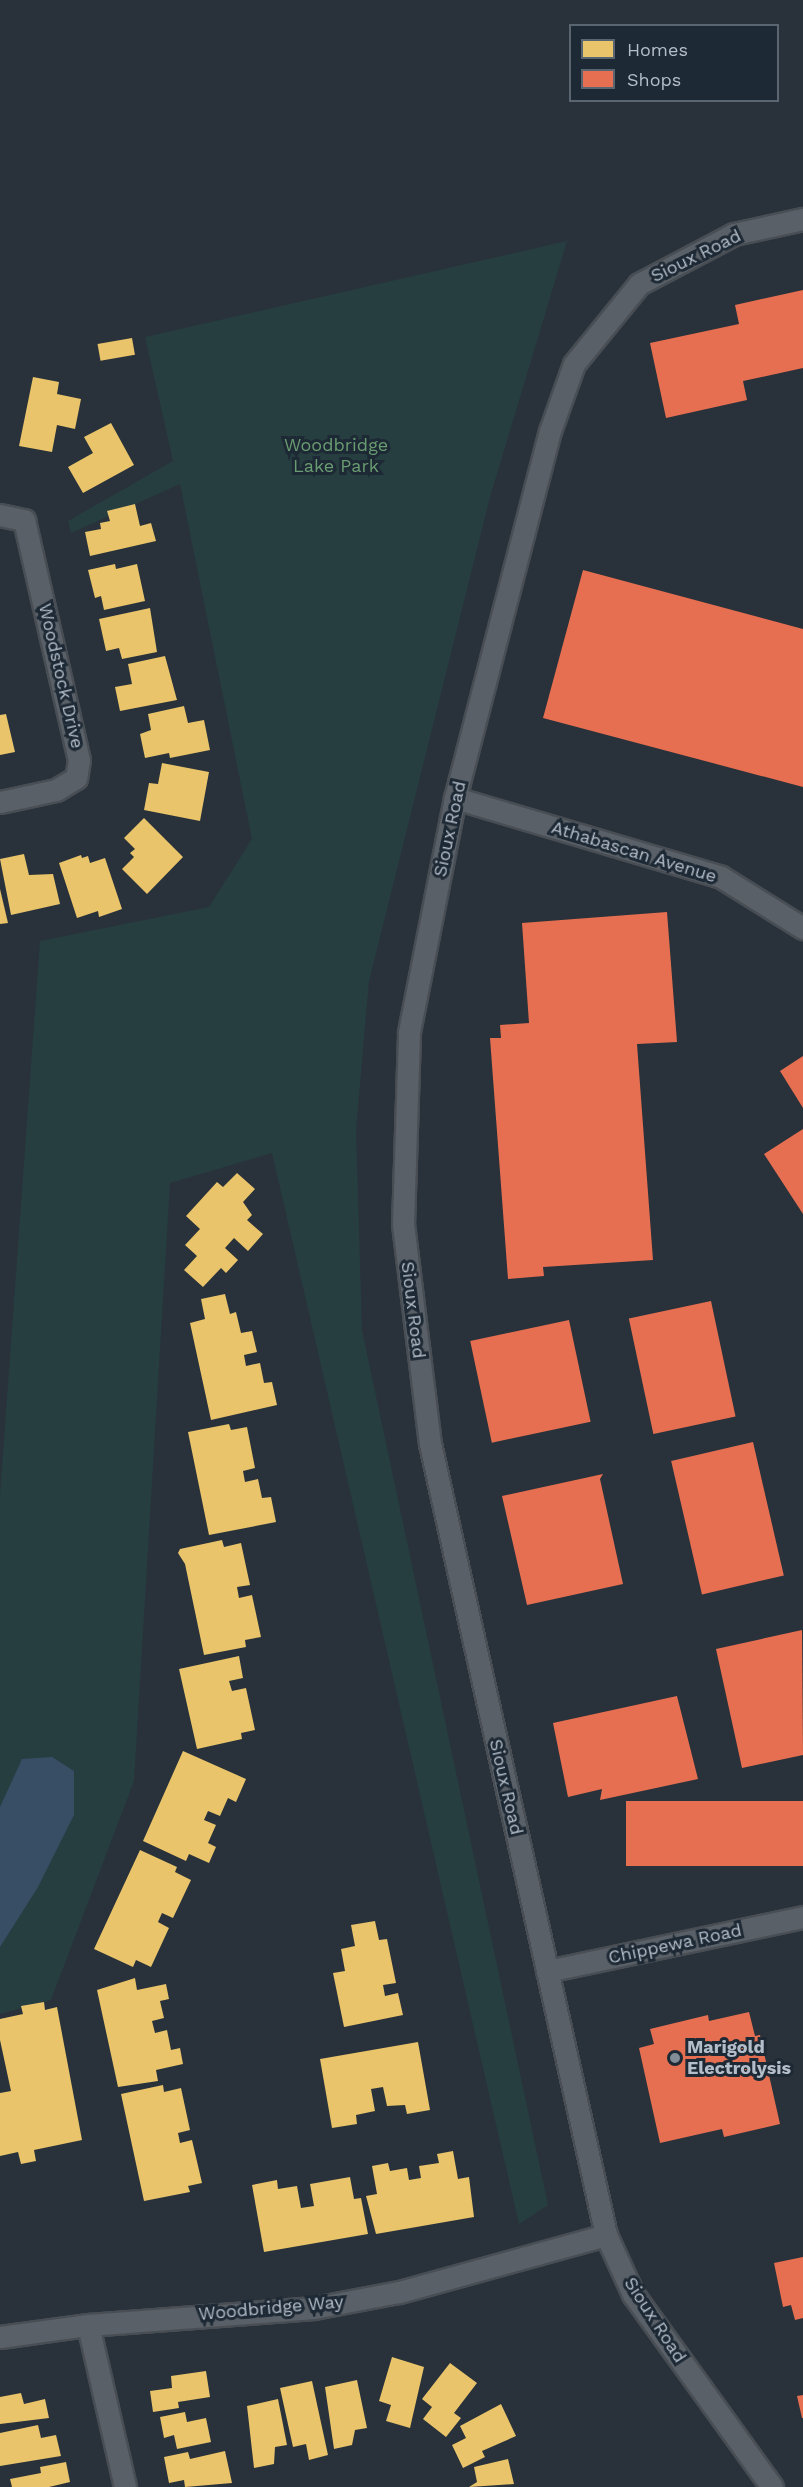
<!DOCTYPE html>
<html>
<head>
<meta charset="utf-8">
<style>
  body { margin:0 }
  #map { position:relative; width:803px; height:2487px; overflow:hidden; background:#29323a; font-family:"Work Sans",sans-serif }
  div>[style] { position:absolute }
  .green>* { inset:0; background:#263e40 }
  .water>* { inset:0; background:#374e65 }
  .homes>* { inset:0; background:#e9c46a; transform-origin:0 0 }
  .shops>* { inset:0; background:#e76f51; transform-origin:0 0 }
  .roads { filter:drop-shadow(2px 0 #484e54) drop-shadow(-2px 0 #484e54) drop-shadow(0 2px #484e54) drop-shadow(0 -2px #484e54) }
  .street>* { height:21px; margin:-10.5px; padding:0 10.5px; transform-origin:10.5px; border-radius:10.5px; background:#5a6067 }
  .dots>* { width:16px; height:16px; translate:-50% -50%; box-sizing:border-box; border:3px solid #1d2934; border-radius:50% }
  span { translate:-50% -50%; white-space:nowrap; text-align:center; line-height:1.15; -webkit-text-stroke:6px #1d2934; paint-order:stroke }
  .street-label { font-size:18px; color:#b4beca }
  .park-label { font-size:18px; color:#6a9c71 }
  .poi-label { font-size:18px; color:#b4beca; font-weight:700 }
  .left { translate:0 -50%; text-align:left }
  .legend { position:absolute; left:569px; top:24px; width:210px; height:78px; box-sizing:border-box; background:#1d2934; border:2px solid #596570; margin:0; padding:8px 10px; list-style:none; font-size:18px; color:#b4beca }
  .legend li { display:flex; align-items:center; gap:12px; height:30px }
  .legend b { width:30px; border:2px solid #596570 }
</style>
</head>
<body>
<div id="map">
  <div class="green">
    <div style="clip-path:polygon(567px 241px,490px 497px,369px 981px,356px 1130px,362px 1330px,548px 2205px,519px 2224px,272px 1153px,170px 1183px,134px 1781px,51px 2000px,0 2014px,0 1495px,40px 941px,209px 907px,252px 839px,180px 484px,71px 533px,68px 521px,173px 461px,145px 337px)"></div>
  </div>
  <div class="water">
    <div style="clip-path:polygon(52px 1757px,74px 1771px,74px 1815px,38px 1887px,0 1947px,0 1807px,22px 1759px)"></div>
  </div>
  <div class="homes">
    <div style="left:132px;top:338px;width:17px;height:35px;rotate:80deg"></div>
    <div style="clip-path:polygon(33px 377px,59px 382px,57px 394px,81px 399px,75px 429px,57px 425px,52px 452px,19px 446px)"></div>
    <div style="clip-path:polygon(111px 423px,134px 465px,83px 493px,68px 467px,93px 453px,84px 437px)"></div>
    <div style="clip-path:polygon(135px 504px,140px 526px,151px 523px,156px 541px,90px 556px,85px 532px,101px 529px,100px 523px,110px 521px,107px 511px)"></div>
    <div style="clip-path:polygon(115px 564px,116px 569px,137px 564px,145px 601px,104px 610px,101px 596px,95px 598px,88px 570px)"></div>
    <div style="clip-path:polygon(150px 608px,157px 652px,122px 659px,119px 648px,106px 651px,99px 619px)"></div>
    <div style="clip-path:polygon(165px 656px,177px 700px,120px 711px,115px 687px,132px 684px,128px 664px)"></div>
    <div style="clip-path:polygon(184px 706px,188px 723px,204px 720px,210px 750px,170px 758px,169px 753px,145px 758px,140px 734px,151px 730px,148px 714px)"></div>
    <div style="clip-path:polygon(6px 714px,15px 752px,0 755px,0 715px)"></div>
    <div style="clip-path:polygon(162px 763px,209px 772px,200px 821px,144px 810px,149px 783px,158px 784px)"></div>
    <div style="clip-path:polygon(144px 818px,183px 857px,147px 894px,122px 869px,134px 857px,130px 853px,135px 849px,124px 838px)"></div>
    <div style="clip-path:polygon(24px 854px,29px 875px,53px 874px,60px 904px,11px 915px,0 859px)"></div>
    <div style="clip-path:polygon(81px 855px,82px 858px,88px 856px,90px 863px,105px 858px,122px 909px,99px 917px,98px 911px,77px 918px,59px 863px)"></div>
    <div style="clip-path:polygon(0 889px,8px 923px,0 924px)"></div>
    <div style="clip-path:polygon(237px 1173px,255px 1189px,243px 1202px,252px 1215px,247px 1220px,263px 1234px,248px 1251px,234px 1238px,225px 1248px,238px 1260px,226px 1273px,221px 1268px,203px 1287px,184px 1270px,197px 1256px,185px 1245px,200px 1229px,186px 1216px,217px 1182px,223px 1187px)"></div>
    <div style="clip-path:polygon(225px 1294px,230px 1314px,236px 1312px,241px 1333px,252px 1331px,257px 1352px,244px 1355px,246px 1366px,260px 1363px,264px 1383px,272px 1382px,277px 1405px,211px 1420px,190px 1323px,205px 1319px,201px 1299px)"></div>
    <div style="clip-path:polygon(229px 1424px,231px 1430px,247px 1427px,255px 1468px,243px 1471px,245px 1482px,258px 1479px,262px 1498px,271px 1497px,276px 1522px,209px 1535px,188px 1432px)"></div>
    <div style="clip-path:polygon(222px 1540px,224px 1547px,241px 1543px,250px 1585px,237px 1587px,239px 1598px,252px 1595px,261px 1637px,245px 1640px,246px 1647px,204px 1655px,185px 1564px,178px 1553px,180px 1549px)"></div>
    <div style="clip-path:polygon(239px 1656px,243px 1678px,229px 1681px,232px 1691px,246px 1688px,255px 1730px,241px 1733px,242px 1739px,197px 1749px,179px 1669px)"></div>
    <div style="clip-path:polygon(183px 1751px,246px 1779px,236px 1802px,228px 1798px,220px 1816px,208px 1811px,204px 1820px,216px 1825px,208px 1843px,216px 1847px,209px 1863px,189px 1854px,186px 1861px,143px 1841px)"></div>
    <div style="clip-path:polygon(140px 1850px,177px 1867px,175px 1872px,191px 1880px,173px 1918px,162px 1913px,158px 1922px,169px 1928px,151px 1967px,136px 1960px,133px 1967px,94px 1949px)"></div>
    <div style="clip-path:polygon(375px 1921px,379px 1940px,387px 1939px,396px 1983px,383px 1985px,385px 1996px,398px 1993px,403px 2015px,344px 2027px,333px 1973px,345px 1971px,341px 1949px,355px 1946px,351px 1925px)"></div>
    <div style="clip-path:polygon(135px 1978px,137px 1990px,166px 1984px,169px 1999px,160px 2001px,164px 2018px,152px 2021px,155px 2033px,167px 2030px,171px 2050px,180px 2048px,183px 2064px,156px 2070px,158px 2081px,118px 2087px,97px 1990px)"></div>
    <div style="clip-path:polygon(44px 2002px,45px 2010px,57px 2007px,82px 2140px,34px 2150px,36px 2161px,21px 2164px,18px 2152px,0 2156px,0 2093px,11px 2091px,0 2040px,0 2019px,23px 2014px,21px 2006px)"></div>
    <div style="clip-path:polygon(418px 2042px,430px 2110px,407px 2114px,405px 2105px,387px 2106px,383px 2087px,371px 2089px,375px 2111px,356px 2115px,357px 2124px,332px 2128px,320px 2059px)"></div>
    <div style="clip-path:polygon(163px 2085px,164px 2092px,181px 2088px,190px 2130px,178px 2133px,180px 2143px,192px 2140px,202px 2183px,188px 2186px,190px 2192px,144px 2201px,121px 2094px)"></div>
    <div style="clip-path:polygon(453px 2151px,458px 2179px,469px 2177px,474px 2217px,376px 2234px,366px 2196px,377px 2194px,372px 2166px,388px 2163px,390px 2171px,407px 2168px,409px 2180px,421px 2178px,419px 2166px,439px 2163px,437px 2154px)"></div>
    <div style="clip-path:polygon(350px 2177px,354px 2199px,361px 2198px,368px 2234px,264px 2252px,252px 2185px,277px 2180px,278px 2189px,297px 2186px,301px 2208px,314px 2206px,310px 2184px)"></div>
    <div style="clip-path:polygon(392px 2357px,424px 2367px,410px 2428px,386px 2421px,391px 2405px,379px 2401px)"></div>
    <div style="clip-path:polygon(450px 2363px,477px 2383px,454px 2413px,461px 2418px,446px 2437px,423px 2419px,432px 2407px,422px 2399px)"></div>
    <div style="clip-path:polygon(206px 2371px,210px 2397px,178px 2402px,179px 2408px,153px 2412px,150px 2391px,172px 2388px,171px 2376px)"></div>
    <div style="clip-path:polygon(357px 2380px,367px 2428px,355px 2430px,352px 2445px,334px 2449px,325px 2387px)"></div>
    <div style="clip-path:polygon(312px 2381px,328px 2455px,309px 2460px,306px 2444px,293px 2447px,280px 2388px)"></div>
    <div style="clip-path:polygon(21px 2393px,24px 2404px,45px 2399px,49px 2418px,0 2424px,0 2397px)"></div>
    <div style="clip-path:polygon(278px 2399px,287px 2445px,275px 2447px,274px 2464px,254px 2468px,247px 2406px)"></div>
    <div style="clip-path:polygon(501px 2404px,516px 2436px,482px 2451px,485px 2457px,463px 2468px,452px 2445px,466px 2438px,460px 2426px)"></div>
    <div style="clip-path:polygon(185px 2412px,187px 2422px,206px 2418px,211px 2442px,177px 2449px,174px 2435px,164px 2438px,160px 2417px)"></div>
    <div style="clip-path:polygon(38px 2425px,41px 2438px,56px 2435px,61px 2456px,0 2466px,0 2433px)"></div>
    <div style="clip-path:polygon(225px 2451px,232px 2483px,185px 2487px,184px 2480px,169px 2483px,164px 2457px,188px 2452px,190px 2459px)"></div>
    <div style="clip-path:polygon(508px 2459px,514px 2484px,469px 2487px,477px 2482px,474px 2467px)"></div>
    <div style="clip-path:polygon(66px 2462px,70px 2482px,49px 2487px,12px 2487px,10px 2479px,41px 2473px,40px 2467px)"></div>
  </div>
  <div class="shops">
    <div style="clip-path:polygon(803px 290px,803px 368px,743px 381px,747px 400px,666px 418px,650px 343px,739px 324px,735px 305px)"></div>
    <div style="clip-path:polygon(583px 570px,803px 629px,803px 787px,543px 718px)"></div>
    <div style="clip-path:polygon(667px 912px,677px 1042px,637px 1044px,653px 1260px,543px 1267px,544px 1276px,508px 1279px,490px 1038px,501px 1038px,500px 1025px,529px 1023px,522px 923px)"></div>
    <div style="clip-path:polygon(803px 1056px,803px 1108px,780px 1071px)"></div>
    <div style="clip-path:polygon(803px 1129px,803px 1214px,764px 1154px)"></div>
    <div style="left:711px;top:1301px;width:118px;height:84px;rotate:78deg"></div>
    <div style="left:569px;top:1320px;width:104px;height:101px;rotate:78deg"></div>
    <div style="left:753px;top:1442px;width:137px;height:84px;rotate:77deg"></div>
    <div style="clip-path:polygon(603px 1474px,600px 1479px,623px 1584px,527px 1605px,502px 1496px)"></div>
    <div style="clip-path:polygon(802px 1630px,803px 1755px,742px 1768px,716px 1649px)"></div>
    <div style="clip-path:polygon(677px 1696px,698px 1779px,600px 1800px,602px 1789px,568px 1797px,553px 1723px)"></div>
    <div style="left:803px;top:1801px;width:65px;height:177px;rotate:90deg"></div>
    <div style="clip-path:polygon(749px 2012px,755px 2036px,760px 2035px,780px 2124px,724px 2137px,722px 2129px,660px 2143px,639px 2048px,654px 2044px,650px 2029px,708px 2015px,709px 2021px)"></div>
    <div style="clip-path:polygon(803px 2257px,803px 2318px,795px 2320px,791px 2305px,783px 2307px,774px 2263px)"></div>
    <div style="clip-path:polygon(803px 2395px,803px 2418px,802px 2418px,797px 2396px)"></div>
  </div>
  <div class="roads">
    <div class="street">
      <div style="left:0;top:515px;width:25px;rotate:12deg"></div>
      <div style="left:24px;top:520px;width:246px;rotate:77.1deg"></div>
      <div style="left:79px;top:760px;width:18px;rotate:99deg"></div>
      <div style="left:76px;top:778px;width:23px;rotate:149deg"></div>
      <div style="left:56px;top:790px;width:57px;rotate:167.9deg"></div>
      <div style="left:455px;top:798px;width:277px;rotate:16.5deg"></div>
      <div style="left:721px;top:877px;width:97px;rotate:31.9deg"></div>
      <div style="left:547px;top:1971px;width:262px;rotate:-11.9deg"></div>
      <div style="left:88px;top:2325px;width:166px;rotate:77.1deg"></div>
      <div style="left:0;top:2337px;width:89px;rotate:-7.8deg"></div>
      <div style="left:88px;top:2325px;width:227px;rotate:-4.3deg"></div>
      <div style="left:314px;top:2308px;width:86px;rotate:-10.7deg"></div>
      <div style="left:399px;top:2292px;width:215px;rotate:-15.4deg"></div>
      <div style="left:772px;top:2487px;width:238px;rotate:-125.8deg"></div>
      <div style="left:633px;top:2294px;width:65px;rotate:-114.6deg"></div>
      <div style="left:606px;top:2235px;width:810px;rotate:-102.54deg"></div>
      <div style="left:430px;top:1444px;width:221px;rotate:-97deg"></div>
      <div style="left:403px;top:1225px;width:193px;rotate:-88.2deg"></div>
      <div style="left:409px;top:1032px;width:238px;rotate:-78.9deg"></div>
      <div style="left:455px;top:798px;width:379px;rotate:-75.5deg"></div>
      <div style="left:550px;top:431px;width:71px;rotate:-70.3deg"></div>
      <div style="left:574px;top:364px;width:103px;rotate:-50.9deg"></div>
      <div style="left:639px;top:284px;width:107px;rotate:-27.8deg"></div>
      <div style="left:734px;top:234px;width:71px;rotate:-12.3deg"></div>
    </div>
  </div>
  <div class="dots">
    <div style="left:675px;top:2058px;background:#838d98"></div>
  </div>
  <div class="street-label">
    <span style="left:696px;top:256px;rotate:-26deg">Sioux Road</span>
    <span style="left:61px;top:676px;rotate:77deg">Woodstock Drive</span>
    <span style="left:450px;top:829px;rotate:-78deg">Sioux Road</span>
    <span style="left:634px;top:852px;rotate:17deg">Athabascan Avenue</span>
    <span style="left:413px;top:1310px;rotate:83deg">Sioux Road</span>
    <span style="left:506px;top:1787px;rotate:77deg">Sioux Road</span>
    <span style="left:675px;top:1944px;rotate:-12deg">Chippewa Road</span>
    <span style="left:271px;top:2308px;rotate:-5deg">Woodbridge Way</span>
    <span style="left:655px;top:2320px;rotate:57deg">Sioux Road</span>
  </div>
  <div class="park-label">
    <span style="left:336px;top:456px">Woodbridge<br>Lake Park</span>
  </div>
  <div class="poi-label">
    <span class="left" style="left:687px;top:2058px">Marigold<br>Electrolysis</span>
  </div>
  <ul class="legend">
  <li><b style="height:16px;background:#e9c46a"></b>Homes</li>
  <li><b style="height:16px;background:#e76f51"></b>Shops</li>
  </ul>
</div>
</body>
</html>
